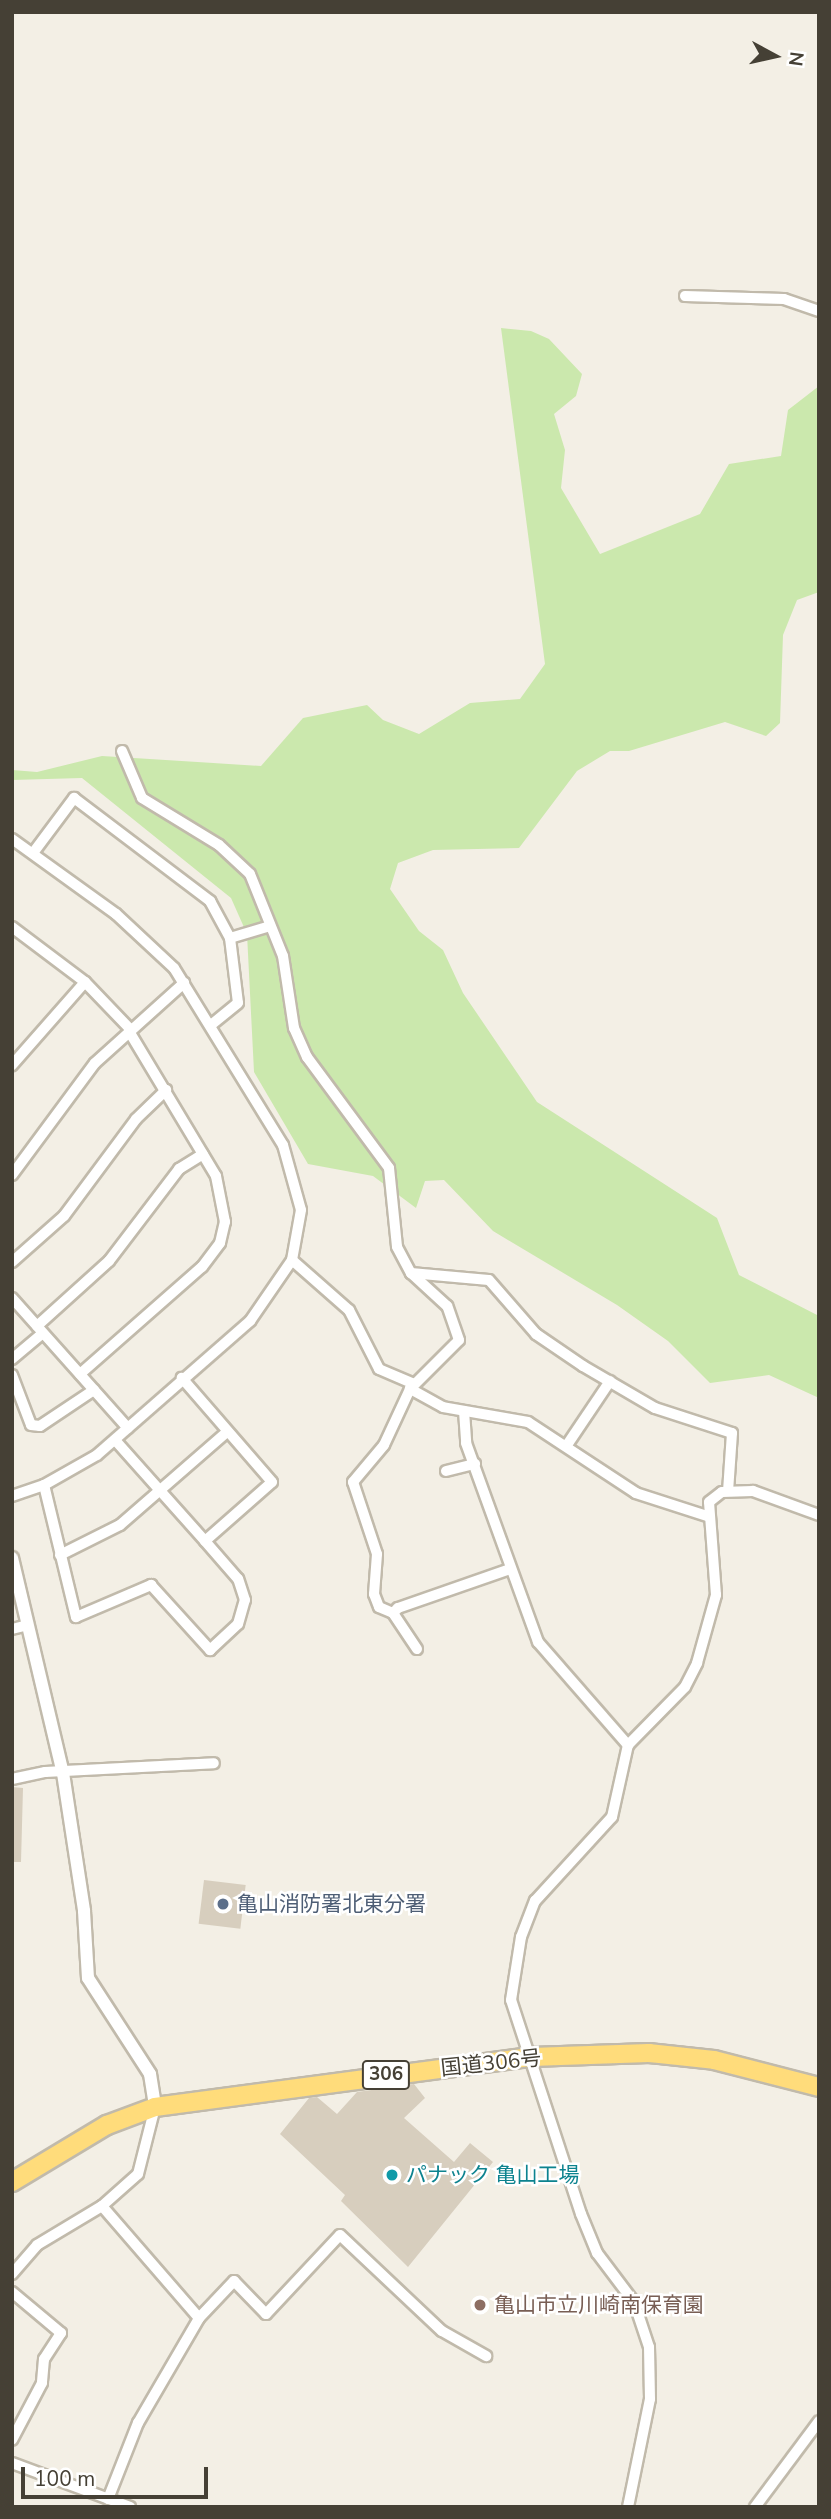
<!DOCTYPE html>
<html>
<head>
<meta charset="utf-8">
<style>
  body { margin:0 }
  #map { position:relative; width:831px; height:2519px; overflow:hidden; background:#f3efe5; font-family:"Nunito Sans","Noto Sans JP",sans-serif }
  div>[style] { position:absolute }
  .green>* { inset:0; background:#cbe8ad }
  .building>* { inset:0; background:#d7cebe; transform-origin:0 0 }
  .roads { filter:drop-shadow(2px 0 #c1baab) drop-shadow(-2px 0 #c1baab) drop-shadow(0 2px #c1baab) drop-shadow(0 -2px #c1baab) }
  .minor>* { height:10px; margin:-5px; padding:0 5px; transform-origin:5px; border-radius:5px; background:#fff }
  .tertiary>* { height:12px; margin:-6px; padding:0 6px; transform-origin:6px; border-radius:6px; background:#fff }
  .trunk>* { height:18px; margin:-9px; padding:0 9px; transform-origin:9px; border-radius:9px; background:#ffdc7b }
  .dots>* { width:19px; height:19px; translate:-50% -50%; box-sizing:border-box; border:4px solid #fff; border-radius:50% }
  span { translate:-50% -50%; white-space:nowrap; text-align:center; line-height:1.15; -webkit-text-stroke:5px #fff; paint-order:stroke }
  .shield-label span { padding:2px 5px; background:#fff; border:2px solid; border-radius:5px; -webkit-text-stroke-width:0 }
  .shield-label { font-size:19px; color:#454035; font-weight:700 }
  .service-label { font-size:21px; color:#4e5e75 }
  .left { translate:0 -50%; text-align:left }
  .street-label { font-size:21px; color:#454035 }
  .culture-label { font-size:21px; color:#0d838f }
  .education-label { font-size:21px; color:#785e54 }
  .frame { position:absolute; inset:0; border:14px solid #454035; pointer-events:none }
  .north { position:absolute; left:740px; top:21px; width:70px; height:70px; -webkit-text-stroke:5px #fff; paint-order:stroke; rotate:98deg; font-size:19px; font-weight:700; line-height:28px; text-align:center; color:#454035 }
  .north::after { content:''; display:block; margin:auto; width:24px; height:32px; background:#454035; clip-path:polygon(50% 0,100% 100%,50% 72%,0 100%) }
  .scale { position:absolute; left:21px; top:2467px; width:187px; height:32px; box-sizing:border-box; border:4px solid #454035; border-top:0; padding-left:9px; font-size:21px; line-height:24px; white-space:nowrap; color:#454035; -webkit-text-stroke:5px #fff; paint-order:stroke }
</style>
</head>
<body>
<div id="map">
  <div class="green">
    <div style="clip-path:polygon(501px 328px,531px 331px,549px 339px,582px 374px,576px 396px,554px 414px,565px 450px,561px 488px,600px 554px,700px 514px,729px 464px,781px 456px,788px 410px,819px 386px,819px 592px,797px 600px,783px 635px,780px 723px,766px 736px,725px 722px,629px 751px,610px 751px,577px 771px,519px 848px,433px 850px,398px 863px,390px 889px,419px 931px,443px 950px,463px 993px,537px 1102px,717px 1218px,739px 1275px,819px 1316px,819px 1398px,769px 1375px,710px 1383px,668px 1341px,617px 1305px,493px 1231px,444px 1180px,425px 1181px,416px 1208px,373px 1176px,308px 1164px,254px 1072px,247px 934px,231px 898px,82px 778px,12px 780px,12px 770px,37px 772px,102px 756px,261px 766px,303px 718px,367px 705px,383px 720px,419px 734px,470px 703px,520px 699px,545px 664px)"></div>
  </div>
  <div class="building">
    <div style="clip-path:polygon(12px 1787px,23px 1788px,21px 1862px,12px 1862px)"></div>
    <div style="left:204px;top:1880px;width:42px;height:44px;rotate:7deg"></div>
    <div style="clip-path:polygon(414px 2084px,425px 2098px,404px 2118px,454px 2162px,470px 2143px,493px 2162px,408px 2267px,341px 2201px,345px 2195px,280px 2134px,309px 2098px,317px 2097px,337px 2114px,357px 2092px)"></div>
  </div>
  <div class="roads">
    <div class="minor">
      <div style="left:685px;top:296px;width:99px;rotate:1.7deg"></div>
      <div style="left:784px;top:299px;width:37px;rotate:19deg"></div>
      <div style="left:122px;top:751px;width:51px;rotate:66.9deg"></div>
      <div style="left:142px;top:798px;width:90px;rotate:31.4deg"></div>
      <div style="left:219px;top:845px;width:42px;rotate:43.1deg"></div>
      <div style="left:250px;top:874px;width:88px;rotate:68.1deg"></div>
      <div style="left:283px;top:956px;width:73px;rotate:81.3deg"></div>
      <div style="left:294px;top:1028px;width:32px;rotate:66deg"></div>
      <div style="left:307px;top:1057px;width:138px;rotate:53.5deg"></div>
      <div style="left:389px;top:1168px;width:79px;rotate:84.2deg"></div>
      <div style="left:397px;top:1247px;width:30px;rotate:62deg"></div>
      <div style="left:12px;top:839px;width:128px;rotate:35.8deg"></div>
      <div style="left:116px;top:914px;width:79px;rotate:43deg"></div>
      <div style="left:174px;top:968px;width:208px;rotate:58.4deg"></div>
      <div style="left:283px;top:1145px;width:67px;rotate:74.5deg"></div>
      <div style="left:301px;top:1210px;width:51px;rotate:100.2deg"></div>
      <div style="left:292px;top:1260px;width:74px;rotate:124.5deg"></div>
      <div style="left:250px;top:1321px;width:203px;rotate:138.8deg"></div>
      <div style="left:97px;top:1455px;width:61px;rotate:150.5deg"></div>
      <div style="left:44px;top:1485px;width:34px;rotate:161deg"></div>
      <div style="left:33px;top:853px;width:69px;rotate:-53.3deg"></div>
      <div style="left:74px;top:798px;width:171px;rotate:37.1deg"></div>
      <div style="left:210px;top:901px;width:42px;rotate:61.6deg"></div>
      <div style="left:230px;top:938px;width:65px;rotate:83deg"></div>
      <div style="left:238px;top:1003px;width:35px;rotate:141deg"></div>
      <div style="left:12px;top:927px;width:91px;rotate:37deg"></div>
      <div style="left:85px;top:982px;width:111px;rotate:131.3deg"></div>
      <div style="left:230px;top:938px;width:42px;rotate:-16.7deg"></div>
      <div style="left:85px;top:982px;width:66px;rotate:46.2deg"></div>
      <div style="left:12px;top:1175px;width:139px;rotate:-53.5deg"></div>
      <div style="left:95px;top:1063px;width:120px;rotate:-42deg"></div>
      <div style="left:292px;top:1260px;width:76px;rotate:41.3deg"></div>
      <div style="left:349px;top:1310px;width:66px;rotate:63deg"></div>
      <div style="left:379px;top:1369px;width:36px;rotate:23deg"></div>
      <div style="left:12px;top:1262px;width:69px;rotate:-41.5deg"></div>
      <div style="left:64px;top:1216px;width:121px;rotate:-53.4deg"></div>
      <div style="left:136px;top:1119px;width:42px;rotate:-44deg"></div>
      <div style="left:12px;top:1298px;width:174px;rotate:48.3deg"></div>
      <div style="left:37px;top:1326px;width:97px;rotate:-42.1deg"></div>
      <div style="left:109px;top:1261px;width:116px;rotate:-52.7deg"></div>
      <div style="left:179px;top:1169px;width:28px;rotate:-32deg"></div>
      <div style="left:12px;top:1359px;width:40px;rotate:-40deg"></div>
      <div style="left:80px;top:1374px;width:162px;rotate:-41.3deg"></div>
      <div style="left:202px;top:1267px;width:30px;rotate:-53deg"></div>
      <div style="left:220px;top:1243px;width:22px;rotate:-77deg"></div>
      <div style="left:225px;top:1222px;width:47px;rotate:-101.1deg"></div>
      <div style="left:216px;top:1176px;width:169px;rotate:-121deg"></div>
      <div style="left:12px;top:1375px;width:53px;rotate:69.2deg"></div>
      <div style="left:31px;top:1425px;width:9px;rotate:6deg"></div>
      <div style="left:40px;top:1426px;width:65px;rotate:-33.7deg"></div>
      <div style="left:464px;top:1411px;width:32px;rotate:86deg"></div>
      <div style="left:466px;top:1443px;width:212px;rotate:70.1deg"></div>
      <div style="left:538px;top:1642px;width:137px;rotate:48.9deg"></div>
      <div style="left:115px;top:1440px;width:135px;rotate:48.3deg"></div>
      <div style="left:567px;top:1445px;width:77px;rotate:-56.1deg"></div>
      <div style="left:446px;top:1471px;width:30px;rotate:-14deg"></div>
      <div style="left:44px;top:1485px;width:136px;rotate:76.4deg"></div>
      <div style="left:76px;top:1617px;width:82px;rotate:-23.1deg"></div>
      <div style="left:151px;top:1585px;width:88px;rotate:47.8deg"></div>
      <div style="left:210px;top:1650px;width:38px;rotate:-43deg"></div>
      <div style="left:238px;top:1624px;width:25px;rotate:-74deg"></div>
      <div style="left:245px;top:1600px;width:22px;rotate:-108deg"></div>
      <div style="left:238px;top:1579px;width:50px;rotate:-131deg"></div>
      <div style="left:205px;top:1541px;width:89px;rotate:-41.4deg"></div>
      <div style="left:272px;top:1482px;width:138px;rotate:-130.9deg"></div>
      <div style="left:707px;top:1516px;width:75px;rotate:-162.1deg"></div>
      <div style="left:636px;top:1493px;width:129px;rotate:-146.7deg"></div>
      <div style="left:528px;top:1422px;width:86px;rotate:-170deg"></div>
      <div style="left:443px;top:1407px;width:38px;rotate:-151deg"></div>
      <div style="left:410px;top:1389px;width:69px;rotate:-45deg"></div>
      <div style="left:459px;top:1340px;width:36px;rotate:-109deg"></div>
      <div style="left:447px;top:1306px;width:49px;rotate:-137.5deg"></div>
      <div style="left:411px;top:1273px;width:78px;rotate:5.1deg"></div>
      <div style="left:489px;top:1280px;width:72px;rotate:49deg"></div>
      <div style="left:536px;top:1334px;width:57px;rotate:34.2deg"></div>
      <div style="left:583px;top:1366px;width:83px;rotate:30.3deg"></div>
      <div style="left:655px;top:1408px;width:81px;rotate:18deg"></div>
      <div style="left:732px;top:1433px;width:58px;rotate:93.9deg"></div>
      <div style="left:60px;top:1555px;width:67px;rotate:-26.6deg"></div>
      <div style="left:120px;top:1525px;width:142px;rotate:-41deg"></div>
      <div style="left:393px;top:1613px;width:15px;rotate:-157deg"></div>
      <div style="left:379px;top:1607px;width:14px;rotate:-111deg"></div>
      <div style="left:374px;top:1594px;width:40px;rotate:-85.7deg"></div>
      <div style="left:377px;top:1554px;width:76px;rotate:-108.4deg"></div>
      <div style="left:353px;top:1482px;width:48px;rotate:-50deg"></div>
      <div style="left:384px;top:1445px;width:62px;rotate:-65.1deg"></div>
      <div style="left:12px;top:1629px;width:16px;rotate:-14deg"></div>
      <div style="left:417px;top:1649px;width:43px;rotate:-123.7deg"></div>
      <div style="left:393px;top:1613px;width:7px;rotate:-45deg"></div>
      <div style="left:398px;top:1608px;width:119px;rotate:-19.2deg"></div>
      <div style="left:12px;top:1779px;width:34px;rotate:-12deg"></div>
      <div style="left:45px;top:1772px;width:169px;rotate:-3deg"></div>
      <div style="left:155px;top:2107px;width:69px;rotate:104.2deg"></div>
      <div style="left:138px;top:2174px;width:48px;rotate:138.4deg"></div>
      <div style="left:102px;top:2206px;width:148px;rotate:49.1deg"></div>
      <div style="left:12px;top:2274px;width:38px;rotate:-49deg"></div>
      <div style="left:37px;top:2245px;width:76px;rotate:-31deg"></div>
      <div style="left:12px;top:2292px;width:64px;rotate:39.9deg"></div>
      <div style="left:61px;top:2333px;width:31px;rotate:123deg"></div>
      <div style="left:44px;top:2359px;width:24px;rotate:95deg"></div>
      <div style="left:42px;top:2383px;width:64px;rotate:117.8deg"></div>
      <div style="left:12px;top:2463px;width:126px;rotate:20.4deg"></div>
      <div style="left:108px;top:2499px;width:82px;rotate:-68.5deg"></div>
      <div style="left:138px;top:2423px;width:121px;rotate:-59.8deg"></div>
      <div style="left:199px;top:2318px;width:51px;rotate:-46.6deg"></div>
      <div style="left:234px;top:2281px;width:46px;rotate:45.9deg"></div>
      <div style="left:266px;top:2314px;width:108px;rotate:-46.9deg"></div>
      <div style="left:340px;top:2235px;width:140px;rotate:43.3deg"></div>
      <div style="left:442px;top:2331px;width:51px;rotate:29.6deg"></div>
      <div style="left:628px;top:2507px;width:110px;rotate:-78.5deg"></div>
      <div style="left:650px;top:2399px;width:52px;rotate:-91.1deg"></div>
      <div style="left:649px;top:2347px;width:47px;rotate:-108.4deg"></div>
      <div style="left:634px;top:2302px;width:61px;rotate:-127.1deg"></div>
      <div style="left:597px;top:2253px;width:42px;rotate:-112.3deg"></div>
      <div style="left:581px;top:2214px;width:225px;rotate:-108.1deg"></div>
      <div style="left:511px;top:2000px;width:64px;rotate:-81deg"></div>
      <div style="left:521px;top:1937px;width:39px;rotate:-69deg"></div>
      <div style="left:535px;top:1901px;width:114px;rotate:-47.5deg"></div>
      <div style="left:612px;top:1817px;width:74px;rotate:-77.5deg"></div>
      <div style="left:628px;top:1745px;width:81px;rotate:-45.5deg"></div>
      <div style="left:685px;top:1687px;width:27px;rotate:-63deg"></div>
      <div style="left:697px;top:1663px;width:71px;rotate:-74.4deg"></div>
      <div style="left:716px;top:1595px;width:93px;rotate:-94.3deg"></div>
      <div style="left:709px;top:1502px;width:16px;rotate:-38deg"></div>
      <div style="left:722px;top:1492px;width:31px;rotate:-2deg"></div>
      <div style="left:753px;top:1491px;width:70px;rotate:20deg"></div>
      <div style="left:755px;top:2507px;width:107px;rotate:-53.3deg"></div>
    </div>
    <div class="tertiary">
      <div style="left:12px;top:1558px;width:221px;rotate:76.7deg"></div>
      <div style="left:63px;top:1773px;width:140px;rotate:81.3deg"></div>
      <div style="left:84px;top:1911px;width:67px;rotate:86.6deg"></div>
      <div style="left:88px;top:1978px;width:114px;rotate:57.1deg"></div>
      <div style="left:150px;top:2074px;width:33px;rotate:81deg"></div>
    </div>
    <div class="trunk">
      <div style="left:12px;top:2182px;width:111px;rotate:-31deg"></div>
      <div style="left:107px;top:2125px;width:51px;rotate:-20.6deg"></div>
      <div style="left:155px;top:2107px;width:379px;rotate:-7.6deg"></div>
      <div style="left:531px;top:2057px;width:118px;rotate:-1.9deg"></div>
      <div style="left:649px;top:2053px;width:65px;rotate:6.1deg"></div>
      <div style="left:714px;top:2060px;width:108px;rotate:14.4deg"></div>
    </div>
  </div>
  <div class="dots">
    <div style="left:223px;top:1904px;background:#5c6f8a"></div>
    <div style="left:392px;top:2175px;background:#0f9aa8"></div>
    <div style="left:480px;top:2305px;background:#8d6e63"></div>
  </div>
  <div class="shield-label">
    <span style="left:386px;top:2075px">306</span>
  </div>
  <div class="service-label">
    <span class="left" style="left:237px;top:1904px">亀山消防署北東分署</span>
  </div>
  <div class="street-label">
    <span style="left:491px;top:2063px;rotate:-6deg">国道306号</span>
  </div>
  <div class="culture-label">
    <span class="left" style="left:406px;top:2175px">パナック 亀山工場</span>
  </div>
  <div class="education-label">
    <span class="left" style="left:494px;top:2305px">亀山市立川崎南保育園</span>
  </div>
  <div class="frame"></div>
  <div class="north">N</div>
  <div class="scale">100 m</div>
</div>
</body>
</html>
